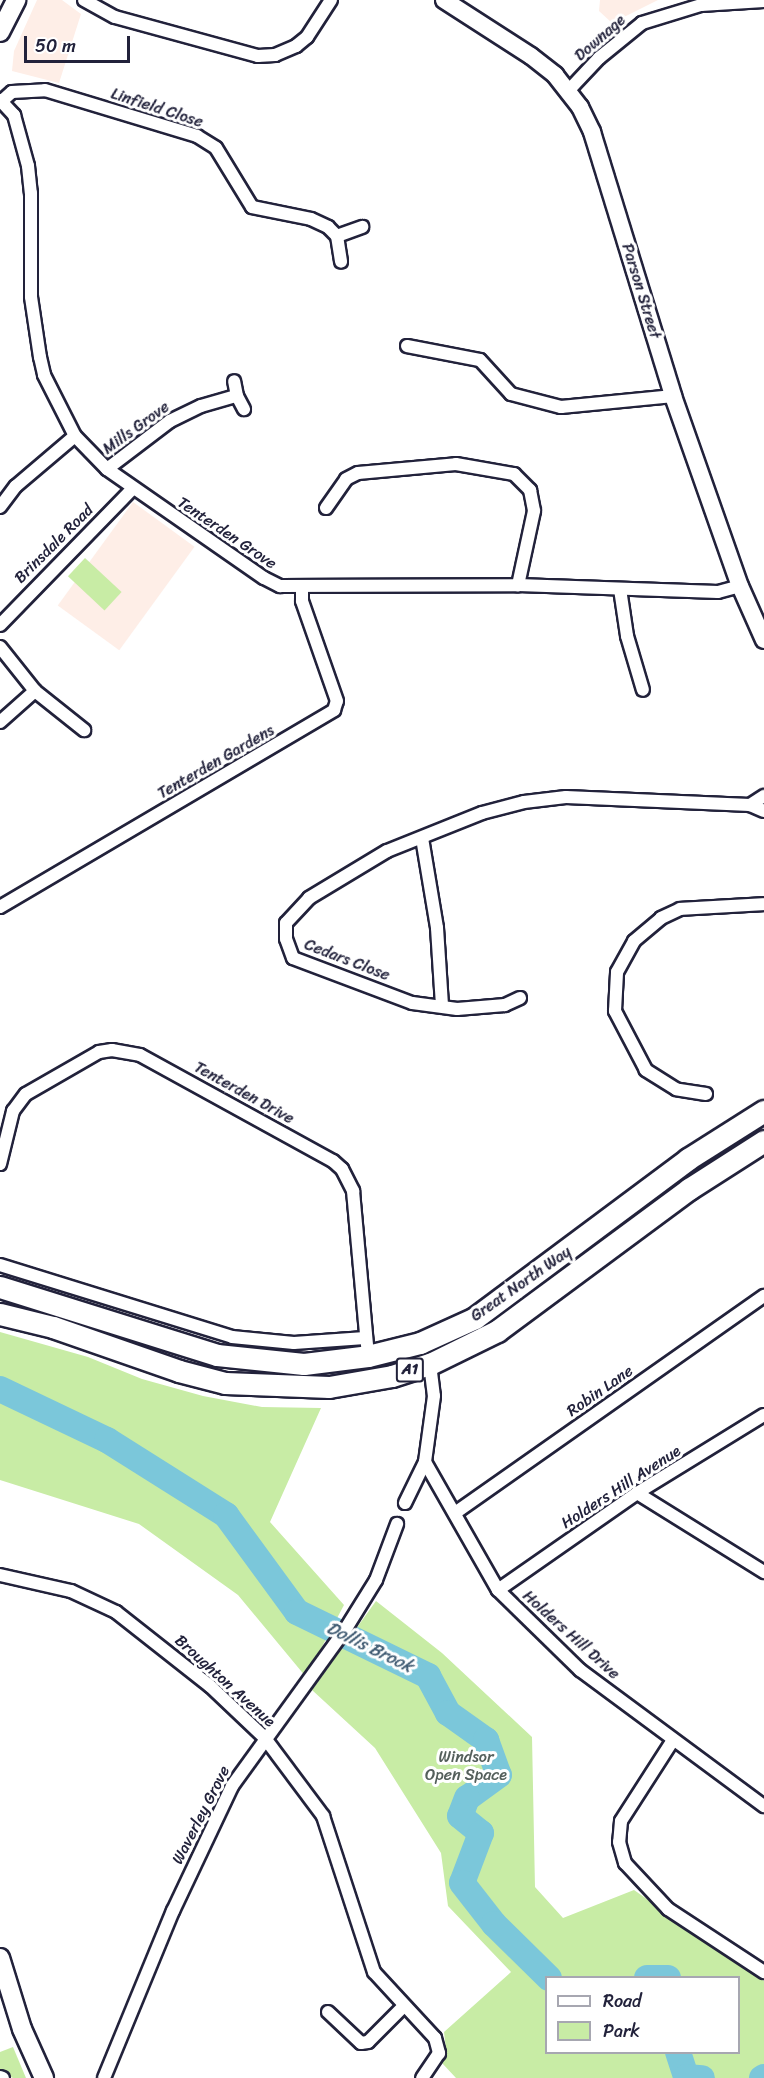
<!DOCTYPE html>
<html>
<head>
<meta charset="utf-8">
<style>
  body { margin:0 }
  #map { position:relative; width:764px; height:2078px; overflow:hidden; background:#fff; font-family:Sriracha,sans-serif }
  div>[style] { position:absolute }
  .built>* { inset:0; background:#feeee7; transform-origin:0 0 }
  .green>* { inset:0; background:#c8eca5; transform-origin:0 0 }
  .river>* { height:26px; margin:-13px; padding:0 13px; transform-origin:13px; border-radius:13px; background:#7bc7da }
  .roads { filter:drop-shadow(2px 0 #22223b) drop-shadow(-2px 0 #22223b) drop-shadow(0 2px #22223b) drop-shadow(0 -2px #22223b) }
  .street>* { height:12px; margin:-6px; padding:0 6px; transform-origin:6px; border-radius:6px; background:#fff }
  .secondary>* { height:16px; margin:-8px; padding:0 8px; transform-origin:8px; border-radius:8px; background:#fff }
  .primary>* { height:18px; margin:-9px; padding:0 9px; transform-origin:9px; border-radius:9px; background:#fff }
  .highway>* { height:21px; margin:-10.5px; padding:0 10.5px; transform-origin:10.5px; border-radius:10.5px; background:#fff }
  span { translate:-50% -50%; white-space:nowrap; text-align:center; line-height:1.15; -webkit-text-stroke:6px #fff; paint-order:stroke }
  .shield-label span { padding:2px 4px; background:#fff; border:2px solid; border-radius:4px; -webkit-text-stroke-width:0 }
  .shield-label { font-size:15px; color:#22223b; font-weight:700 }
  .street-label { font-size:16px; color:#22223b }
  .park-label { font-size:16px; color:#545f5b }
  .water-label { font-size:18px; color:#415c73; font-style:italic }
  .legend { position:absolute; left:545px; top:1976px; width:195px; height:78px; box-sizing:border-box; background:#fff; border:2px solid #a7a7b1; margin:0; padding:8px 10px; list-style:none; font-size:18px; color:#22223b }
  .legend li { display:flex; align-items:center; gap:12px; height:30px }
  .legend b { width:30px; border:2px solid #a7a7b1 }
  .scale { position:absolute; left:24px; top:36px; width:106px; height:27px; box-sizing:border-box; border:3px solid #22223b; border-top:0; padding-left:8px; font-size:18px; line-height:21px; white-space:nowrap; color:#22223b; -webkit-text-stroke:4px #fff; paint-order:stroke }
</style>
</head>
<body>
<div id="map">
  <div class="built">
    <div style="clip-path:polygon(37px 0,62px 0,81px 14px,59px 83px,12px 71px,14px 51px)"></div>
    <div style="clip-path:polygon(600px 0,658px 0,612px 23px,599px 11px)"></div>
    <div style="left:133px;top:502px;width:76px;height:128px;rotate:36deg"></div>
  </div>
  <div class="green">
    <div style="left:85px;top:558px;width:50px;height:25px;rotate:43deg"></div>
    <div style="clip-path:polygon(0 1332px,88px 1357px,142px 1379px,203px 1396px,262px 1407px,321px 1408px,270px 1522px,344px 1605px,306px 1677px,238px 1595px,139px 1524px,0 1480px)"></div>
    <div style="clip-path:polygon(evenodd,376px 1601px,442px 1653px,532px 1737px,535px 1887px,563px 1918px,634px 1890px,764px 1981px,764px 2078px,456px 2078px,442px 2063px,446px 2049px,444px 2032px,511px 1972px,448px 1906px,441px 1853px,375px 1748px,312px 1690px,376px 1601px,546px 1978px,738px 1978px,738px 2052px,546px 2052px,546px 1978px)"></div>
    <div style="clip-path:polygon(13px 2047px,26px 2078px,13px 2078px,0 2072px,0 2052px)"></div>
  </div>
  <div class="river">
    <div style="left:0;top:1389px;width:119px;rotate:25.5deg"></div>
    <div style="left:107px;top:1440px;width:141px;rotate:32.2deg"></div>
    <div style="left:226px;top:1515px;width:120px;rotate:53.8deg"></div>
    <div style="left:297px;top:1612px;width:146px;rotate:26deg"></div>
    <div style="left:428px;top:1676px;width:42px;rotate:61.6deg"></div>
    <div style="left:448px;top:1713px;width:47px;rotate:35.4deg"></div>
    <div style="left:486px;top:1740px;width:37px;rotate:70deg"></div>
    <div style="left:499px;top:1775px;width:39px;rotate:144deg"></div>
    <div style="left:467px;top:1798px;width:19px;rotate:111deg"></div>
    <div style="left:460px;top:1816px;width:27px;rotate:39deg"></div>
    <div style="left:481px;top:1833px;width:53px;rotate:110.8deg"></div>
    <div style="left:462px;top:1883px;width:52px;rotate:52deg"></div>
    <div style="left:494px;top:1924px;width:77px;rotate:44.5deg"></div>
    <div style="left:647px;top:1978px;width:21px"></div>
    <div style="left:678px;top:2052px;width:26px;rotate:72deg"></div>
    <div style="left:686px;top:2077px;width:16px;rotate:4deg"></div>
    <div style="left:762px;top:2078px;width:2px;rotate:-27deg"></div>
  </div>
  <div class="roads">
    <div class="street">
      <div style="left:84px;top:0;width:35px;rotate:29deg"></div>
      <div style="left:115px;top:17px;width:148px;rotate:15.3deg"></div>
      <div style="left:258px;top:56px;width:17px;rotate:-3deg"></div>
      <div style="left:275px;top:55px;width:23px;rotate:-23deg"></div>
      <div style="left:296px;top:46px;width:14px;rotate:-39deg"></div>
      <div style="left:307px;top:37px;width:44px;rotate:-57deg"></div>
      <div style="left:569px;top:90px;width:44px;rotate:-46.8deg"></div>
      <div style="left:599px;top:58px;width:55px;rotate:-39.1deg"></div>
      <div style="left:642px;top:23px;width:62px;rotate:-17deg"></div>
      <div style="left:701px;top:5px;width:63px;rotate:-3.6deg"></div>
      <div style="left:0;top:100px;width:21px;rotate:47deg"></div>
      <div style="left:14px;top:115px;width:53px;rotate:74.6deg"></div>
      <div style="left:28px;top:166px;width:27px;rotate:84deg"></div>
      <div style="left:31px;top:193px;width:104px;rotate:90deg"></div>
      <div style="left:31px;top:297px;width:61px;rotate:81.5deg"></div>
      <div style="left:40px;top:357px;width:18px;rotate:77deg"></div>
      <div style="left:44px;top:375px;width:68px;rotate:63.1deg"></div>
      <div style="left:75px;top:436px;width:46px;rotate:45.9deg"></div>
      <div style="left:107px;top:469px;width:191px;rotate:34.8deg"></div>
      <div style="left:264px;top:578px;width:18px;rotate:27deg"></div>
      <div style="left:280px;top:586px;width:238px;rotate:-0.2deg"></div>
      <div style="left:518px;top:585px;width:200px;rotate:2deg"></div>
      <div style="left:718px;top:592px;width:23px;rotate:-15deg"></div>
      <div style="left:3px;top:100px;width:12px;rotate:-42deg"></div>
      <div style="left:12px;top:92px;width:33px;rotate:-3deg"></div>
      <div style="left:45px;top:90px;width:159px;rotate:16.8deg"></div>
      <div style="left:197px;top:136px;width:22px;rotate:32deg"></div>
      <div style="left:216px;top:148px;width:69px;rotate:58.6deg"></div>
      <div style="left:252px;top:207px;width:60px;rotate:11.5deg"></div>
      <div style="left:311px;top:219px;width:19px;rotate:25deg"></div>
      <div style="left:328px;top:227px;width:13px;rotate:45deg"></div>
      <div style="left:337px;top:236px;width:26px;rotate:81deg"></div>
      <div style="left:337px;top:236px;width:27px;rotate:-20deg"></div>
      <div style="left:407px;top:346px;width:74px;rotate:10.9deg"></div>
      <div style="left:480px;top:360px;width:46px;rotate:47.6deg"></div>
      <div style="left:511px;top:394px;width:52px;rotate:14.6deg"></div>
      <div style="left:561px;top:407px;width:113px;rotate:-5.6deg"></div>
      <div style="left:237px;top:396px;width:15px;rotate:62deg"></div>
      <div style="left:107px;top:469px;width:79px;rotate:-37.3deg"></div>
      <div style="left:170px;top:421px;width:34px;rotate:-26deg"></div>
      <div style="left:201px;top:406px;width:37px;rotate:-16deg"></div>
      <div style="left:237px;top:396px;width:15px;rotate:-101deg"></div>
      <div style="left:0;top:507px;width:26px;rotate:-53deg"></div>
      <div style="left:16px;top:486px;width:77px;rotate:-40.3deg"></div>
      <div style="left:326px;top:508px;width:35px;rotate:-55deg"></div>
      <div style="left:346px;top:479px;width:13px;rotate:-27deg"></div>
      <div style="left:358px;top:473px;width:98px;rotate:-5.2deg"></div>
      <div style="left:456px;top:464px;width:59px;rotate:9.8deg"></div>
      <div style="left:514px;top:474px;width:23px;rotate:45deg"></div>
      <div style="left:530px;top:490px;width:21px;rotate:79deg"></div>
      <div style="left:534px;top:511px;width:76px;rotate:102.2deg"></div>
      <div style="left:620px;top:589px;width:48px;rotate:81.5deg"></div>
      <div style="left:627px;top:636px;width:56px;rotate:73.5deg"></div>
      <div style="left:0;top:625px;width:191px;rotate:-45.8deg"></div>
      <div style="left:0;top:647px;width:56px;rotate:51.5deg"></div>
      <div style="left:35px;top:691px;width:63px;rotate:38.5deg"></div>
      <div style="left:0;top:722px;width:47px;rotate:-41.5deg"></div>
      <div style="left:750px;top:805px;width:17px;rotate:-33deg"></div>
      <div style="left:422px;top:838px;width:91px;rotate:80.5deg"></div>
      <div style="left:437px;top:928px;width:78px;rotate:86.3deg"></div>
      <div style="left:0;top:907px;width:388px;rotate:-30.5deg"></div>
      <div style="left:334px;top:710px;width:9px;rotate:-72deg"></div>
      <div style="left:337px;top:701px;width:106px;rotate:-109.3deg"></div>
      <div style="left:302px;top:601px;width:15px;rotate:-90deg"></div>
      <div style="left:520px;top:998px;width:17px;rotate:155deg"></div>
      <div style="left:505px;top:1005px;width:48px;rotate:175.2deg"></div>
      <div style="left:457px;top:1009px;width:45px;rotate:-172.4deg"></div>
      <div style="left:412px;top:1003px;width:127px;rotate:-159.3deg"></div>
      <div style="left:293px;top:958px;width:20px;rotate:-110deg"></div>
      <div style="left:286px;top:939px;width:16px;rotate:-90deg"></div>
      <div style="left:286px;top:923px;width:34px;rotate:-47deg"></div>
      <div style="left:309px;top:898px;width:91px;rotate:-31.1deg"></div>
      <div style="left:387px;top:851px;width:102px;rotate:-21.8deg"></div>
      <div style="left:482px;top:813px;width:43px;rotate:-14.7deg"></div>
      <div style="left:524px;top:802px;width:42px;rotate:-6.8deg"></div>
      <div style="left:566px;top:797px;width:184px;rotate:2.5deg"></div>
      <div style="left:750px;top:805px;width:15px;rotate:23deg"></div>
      <div style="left:706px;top:1094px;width:30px;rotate:-171deg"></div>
      <div style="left:676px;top:1089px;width:36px;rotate:-148deg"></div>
      <div style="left:646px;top:1070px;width:67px;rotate:-117.7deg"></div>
      <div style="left:615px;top:1011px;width:39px;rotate:-87deg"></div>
      <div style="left:617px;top:972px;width:35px;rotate:-61deg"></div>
      <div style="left:634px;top:941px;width:35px;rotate:-40deg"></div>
      <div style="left:661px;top:918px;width:21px;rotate:-25deg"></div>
      <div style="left:680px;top:909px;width:84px;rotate:-3.4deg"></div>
      <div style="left:0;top:1164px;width:55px;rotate:-76.2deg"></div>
      <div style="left:13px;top:1111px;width:21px;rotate:-53deg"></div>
      <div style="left:26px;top:1094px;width:84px;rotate:-29.9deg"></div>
      <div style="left:99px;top:1052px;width:13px;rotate:-9deg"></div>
      <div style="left:112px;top:1050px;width:28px;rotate:10deg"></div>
      <div style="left:140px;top:1055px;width:220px;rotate:28.8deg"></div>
      <div style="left:333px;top:1161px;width:12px;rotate:42deg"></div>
      <div style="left:342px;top:1169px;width:25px;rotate:63deg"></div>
      <div style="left:353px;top:1191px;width:166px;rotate:84.8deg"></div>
      <div style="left:0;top:1265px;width:243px;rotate:17.2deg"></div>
      <div style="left:232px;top:1337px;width:62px;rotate:5.5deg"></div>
      <div style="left:294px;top:1343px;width:71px;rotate:-4deg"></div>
      <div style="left:430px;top:1364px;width:32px;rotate:83deg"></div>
      <div style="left:434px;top:1396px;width:67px;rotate:97.8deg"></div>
      <div style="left:425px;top:1462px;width:147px;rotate:60.3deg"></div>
      <div style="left:498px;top:1590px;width:115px;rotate:44.3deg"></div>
      <div style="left:580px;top:1670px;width:229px;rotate:36.5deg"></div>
      <div style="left:637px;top:1493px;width:150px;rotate:31.9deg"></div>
      <div style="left:405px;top:1503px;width:46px;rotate:-64deg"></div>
      <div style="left:455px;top:1513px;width:378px;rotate:-35.1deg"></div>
      <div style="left:0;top:1575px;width:73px;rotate:12.7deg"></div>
      <div style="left:71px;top:1591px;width:50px;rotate:25deg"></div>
      <div style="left:116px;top:1612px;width:120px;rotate:38.2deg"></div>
      <div style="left:210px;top:1686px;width:74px;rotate:43.4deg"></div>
      <div style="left:264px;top:1737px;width:99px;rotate:53.2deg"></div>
      <div style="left:323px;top:1816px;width:164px;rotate:71.9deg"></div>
      <div style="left:374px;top:1972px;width:90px;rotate:47.3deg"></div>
      <div style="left:435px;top:2038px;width:16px;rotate:75deg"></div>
      <div style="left:439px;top:2053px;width:30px;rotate:124deg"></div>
      <div style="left:498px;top:1590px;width:169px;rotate:-34.9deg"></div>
      <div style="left:637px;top:1493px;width:149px;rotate:-31.6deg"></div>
      <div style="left:673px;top:1740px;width:96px;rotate:122.7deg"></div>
      <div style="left:621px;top:1821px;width:21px;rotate:95deg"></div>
      <div style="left:619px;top:1842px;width:22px;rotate:74deg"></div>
      <div style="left:625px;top:1863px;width:63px;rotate:46.9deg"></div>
      <div style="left:668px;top:1909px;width:115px;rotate:33.3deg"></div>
      <div style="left:328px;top:2012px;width:45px;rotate:43.2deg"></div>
      <div style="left:361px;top:2043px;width:7px;rotate:-8deg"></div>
      <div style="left:368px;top:2042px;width:49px;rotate:-45deg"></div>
      <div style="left:0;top:2077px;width:3px;rotate:18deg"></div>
      <div style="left:104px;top:2078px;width:181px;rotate:-67.6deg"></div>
      <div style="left:173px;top:1911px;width:138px;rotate:-64.7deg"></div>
      <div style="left:232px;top:1786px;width:193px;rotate:-54.1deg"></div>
      <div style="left:345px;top:1630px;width:59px;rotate:-58.2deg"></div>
      <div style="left:376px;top:1580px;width:60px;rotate:-69.4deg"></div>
    </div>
    <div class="secondary">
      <div style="left:444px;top:0;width:103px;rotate:32.8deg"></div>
      <div style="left:531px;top:56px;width:31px;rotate:38deg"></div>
      <div style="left:555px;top:75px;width:41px;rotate:52deg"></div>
      <div style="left:580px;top:107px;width:28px;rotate:64deg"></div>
      <div style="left:592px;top:132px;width:276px;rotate:72.9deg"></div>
      <div style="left:673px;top:396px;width:201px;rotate:70.6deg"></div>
      <div style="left:740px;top:586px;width:59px;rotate:66deg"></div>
    </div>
    <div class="primary">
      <div style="left:0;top:32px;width:36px;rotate:-63deg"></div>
      <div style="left:0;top:1958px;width:74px;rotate:72.8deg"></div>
      <div style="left:22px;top:2029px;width:54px;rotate:65.8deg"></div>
    </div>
    <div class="highway">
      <div style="left:0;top:1287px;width:227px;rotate:17.4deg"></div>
      <div style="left:217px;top:1355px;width:87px;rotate:5.9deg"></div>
      <div style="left:304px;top:1364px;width:64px;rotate:-7.1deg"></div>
      <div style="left:368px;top:1356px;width:54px;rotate:-14deg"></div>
      <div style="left:420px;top:1343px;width:60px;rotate:-24.4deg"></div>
      <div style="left:475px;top:1318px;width:266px;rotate:-36.7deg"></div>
      <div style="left:688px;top:1159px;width:90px;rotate:-32.3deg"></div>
      <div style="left:0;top:1314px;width:55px;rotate:13.8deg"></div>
      <div style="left:53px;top:1327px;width:133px;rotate:19.2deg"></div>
      <div style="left:179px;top:1371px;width:48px;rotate:14.6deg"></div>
      <div style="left:225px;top:1383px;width:104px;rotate:2.2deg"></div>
      <div style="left:329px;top:1387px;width:64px;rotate:-9.9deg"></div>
      <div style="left:392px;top:1376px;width:40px;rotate:-18deg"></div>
      <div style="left:430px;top:1364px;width:75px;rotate:-26.2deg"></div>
      <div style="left:497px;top:1331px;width:239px;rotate:-36.5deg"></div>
      <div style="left:689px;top:1189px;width:89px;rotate:-32.6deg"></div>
    </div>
  </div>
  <div class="shield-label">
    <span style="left:410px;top:1370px">A1</span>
  </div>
  <div class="street-label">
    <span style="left:600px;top:38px;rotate:-41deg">Downage</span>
    <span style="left:157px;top:108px;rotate:18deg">Linfield Close</span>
    <span style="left:641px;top:291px;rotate:73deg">Parson Street</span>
    <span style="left:136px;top:428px;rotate:-36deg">Mills Grove</span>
    <span style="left:227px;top:533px;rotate:34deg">Tenterden Grove</span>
    <span style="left:54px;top:544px;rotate:-45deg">Brinsdale Road</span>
    <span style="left:216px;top:762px;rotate:-30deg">Tenterden Gardens</span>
    <span style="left:347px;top:960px;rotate:21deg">Cedars Close</span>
    <span style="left:244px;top:1093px;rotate:29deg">Tenterden Drive</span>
    <span style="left:521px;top:1284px;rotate:-35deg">Great North Way</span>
    <span style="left:600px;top:1391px;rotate:-35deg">Robin Lane</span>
    <span style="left:621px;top:1487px;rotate:-33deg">Holders Hill Avenue</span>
    <span style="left:571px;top:1635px;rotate:42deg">Holders Hill Drive</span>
    <span style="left:225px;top:1681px;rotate:42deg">Broughton Avenue</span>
    <span style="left:201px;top:1815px;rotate:-63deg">Waverley Grove</span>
  </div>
  <div class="park-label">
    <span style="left:466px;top:1766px">Windsor<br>Open Space</span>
  </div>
  <div class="water-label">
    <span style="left:370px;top:1647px;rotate:26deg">Dollis Brook</span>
  </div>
  <ul class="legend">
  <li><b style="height:8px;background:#fff"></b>Road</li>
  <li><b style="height:16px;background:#c8eca5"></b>Park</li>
  </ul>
  <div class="scale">50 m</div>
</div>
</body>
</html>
